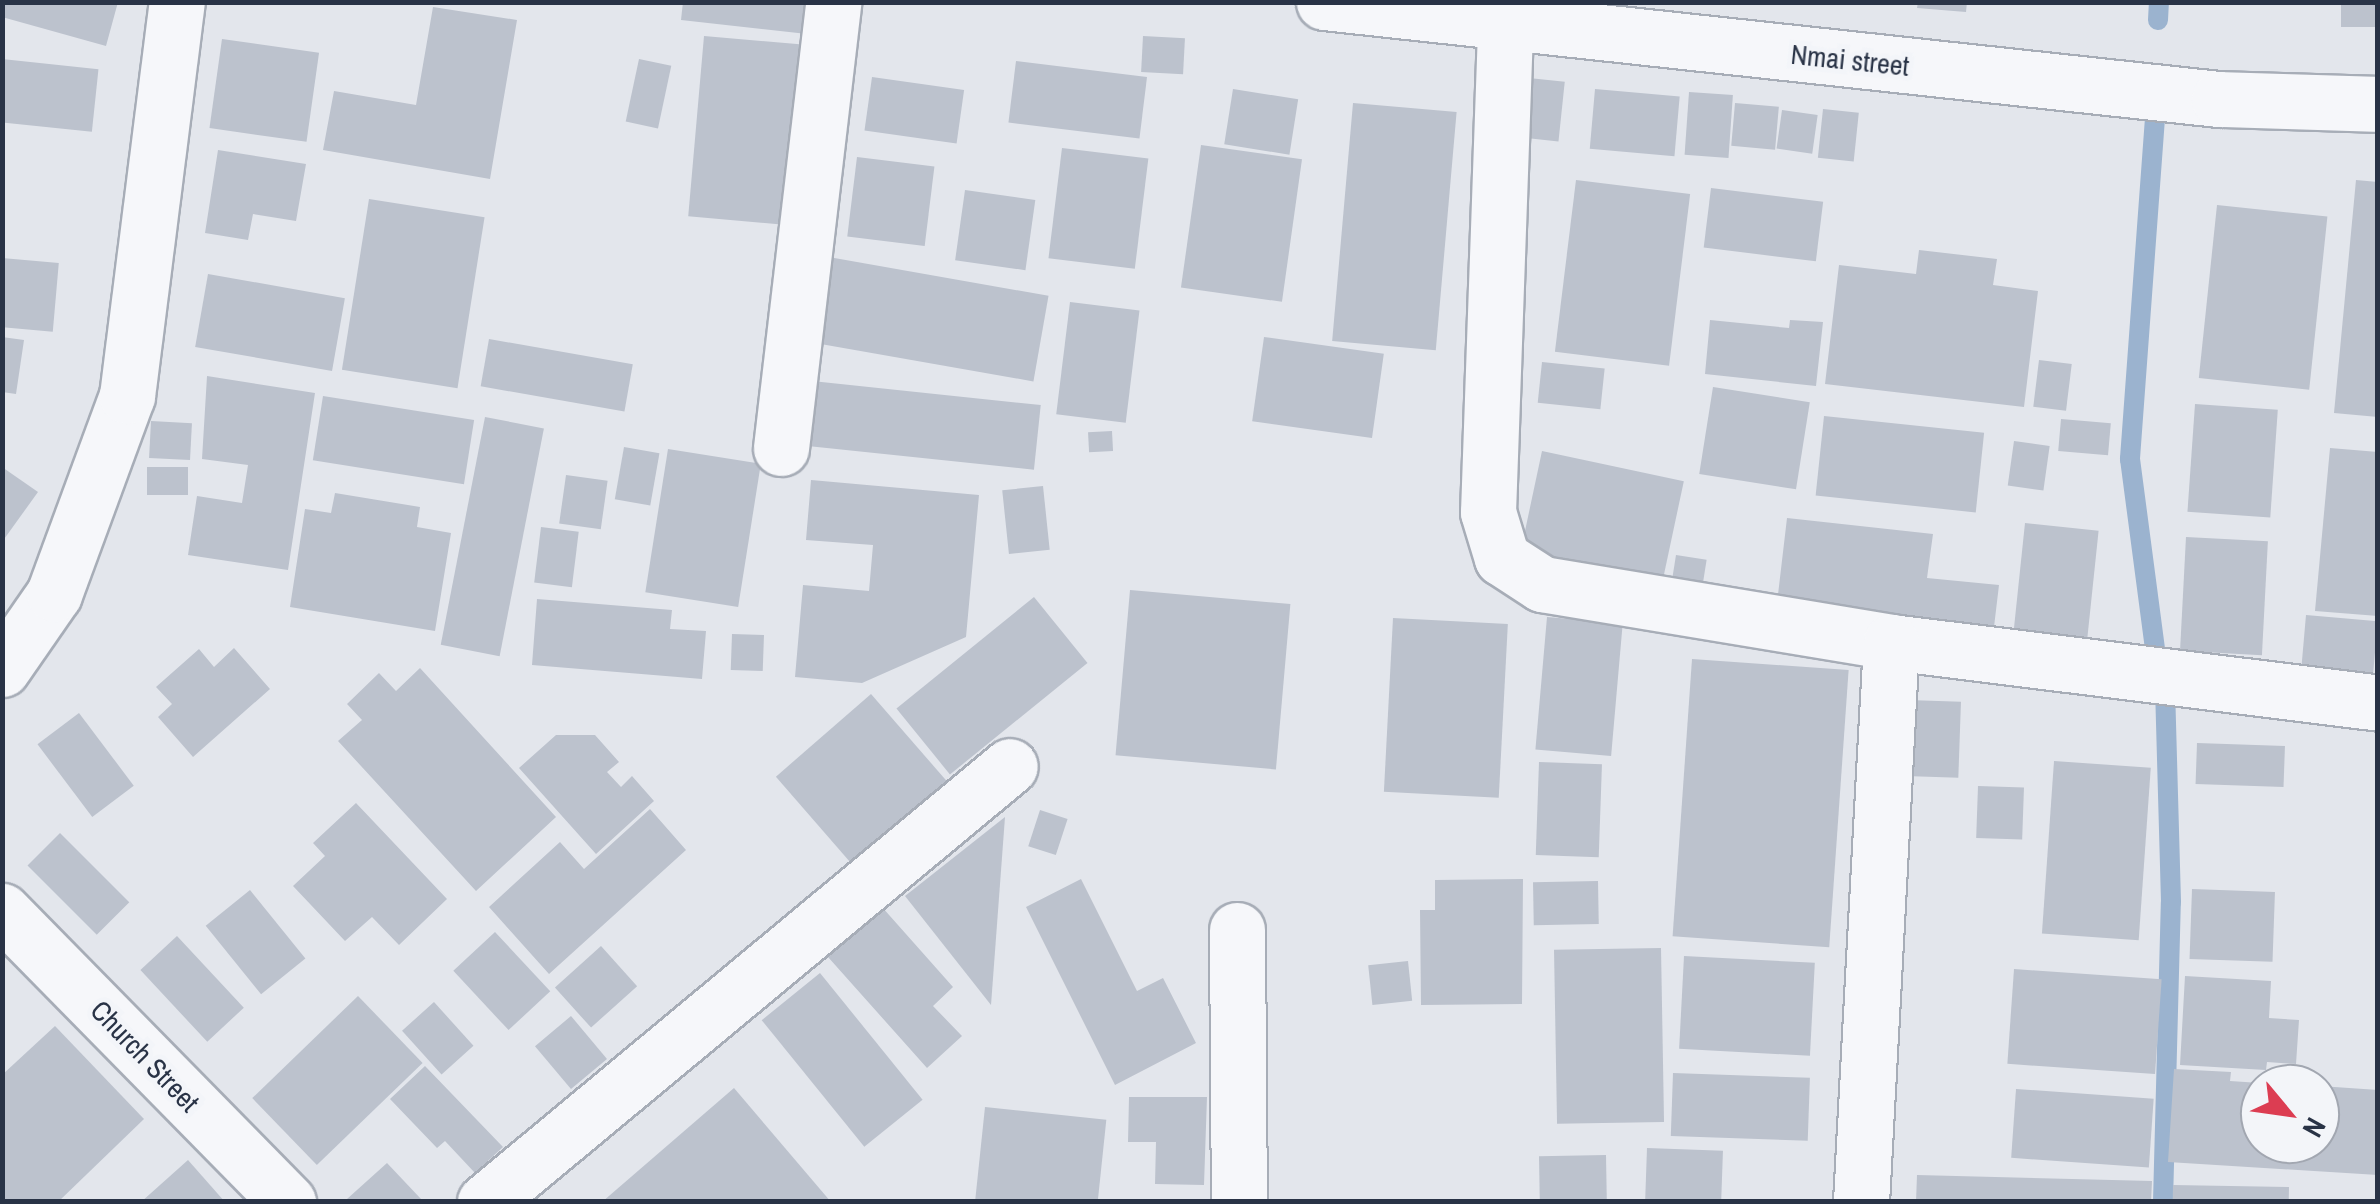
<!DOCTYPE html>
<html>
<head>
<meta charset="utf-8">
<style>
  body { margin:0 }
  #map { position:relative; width:2380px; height:1204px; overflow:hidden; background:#e3e6ec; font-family:"Archivo Narrow",sans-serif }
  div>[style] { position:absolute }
  .stream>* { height:20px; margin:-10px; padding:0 10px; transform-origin:10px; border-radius:10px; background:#9bb3cf }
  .building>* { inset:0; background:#bcc2cd; transform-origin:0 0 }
  .roads { filter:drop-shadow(2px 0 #a7adb7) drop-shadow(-2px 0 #a7adb7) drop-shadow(0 2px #a7adb7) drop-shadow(0 -2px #a7adb7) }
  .minor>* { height:55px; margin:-27.5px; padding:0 27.5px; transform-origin:27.5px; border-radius:27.5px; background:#f6f7fa }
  span { translate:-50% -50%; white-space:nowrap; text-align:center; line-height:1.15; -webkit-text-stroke:10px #f3f5f9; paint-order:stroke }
  .street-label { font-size:28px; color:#293346 }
  .frame { position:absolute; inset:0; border:5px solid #293346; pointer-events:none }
  .north { position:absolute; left:2240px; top:1064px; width:100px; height:100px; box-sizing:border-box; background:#f3f5f9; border:2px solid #a2a7b1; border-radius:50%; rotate:119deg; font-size:28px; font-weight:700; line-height:40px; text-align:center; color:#293346 }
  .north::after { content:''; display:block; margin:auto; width:35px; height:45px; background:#dc3d52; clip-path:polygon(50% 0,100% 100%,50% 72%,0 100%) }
</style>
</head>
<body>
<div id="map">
  <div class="stream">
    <div style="left:2158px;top:20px;width:18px;rotate:-87deg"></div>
    <div style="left:2155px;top:118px;width:342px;rotate:94.2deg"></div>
    <div style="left:2130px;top:459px;width:199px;rotate:82.5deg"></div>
    <div style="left:2163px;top:1202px;width:300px;rotate:-88.5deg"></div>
    <div style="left:2171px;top:902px;width:210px;rotate:-91.6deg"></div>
  </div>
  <div class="building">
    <div style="clip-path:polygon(2px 2px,118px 2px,106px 46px,2px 17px)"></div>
    <div style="clip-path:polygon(683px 2px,811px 2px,807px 34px,681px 20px)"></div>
    <div style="clip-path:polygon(1918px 2px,1967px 2px,1966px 12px,1917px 8px)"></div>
    <div style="left:2341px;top:2px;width:37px;height:25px"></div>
    <div style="clip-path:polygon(433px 7px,517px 20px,490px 179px,323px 150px,334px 91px,416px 105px)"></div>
    <div style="left:704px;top:36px;width:96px;height:181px;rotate:5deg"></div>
    <div style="left:1143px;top:36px;width:42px;height:36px;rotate:3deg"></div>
    <div style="left:222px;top:39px;width:98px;height:90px;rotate:8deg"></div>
    <div style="left:2px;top:59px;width:97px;height:63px;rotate:6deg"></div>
    <div style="left:639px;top:59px;width:33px;height:64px;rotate:12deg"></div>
    <div style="left:1016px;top:61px;width:132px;height:62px;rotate:7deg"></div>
    <div style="left:872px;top:77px;width:93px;height:54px;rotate:8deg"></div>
    <div style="left:1520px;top:77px;width:45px;height:60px;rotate:6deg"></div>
    <div style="left:1233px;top:89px;width:66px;height:56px;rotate:9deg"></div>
    <div style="left:1595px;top:89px;width:85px;height:60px;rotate:5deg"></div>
    <div style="left:1689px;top:92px;width:44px;height:63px;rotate:4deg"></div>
    <div style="left:1353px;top:103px;width:104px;height:239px;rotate:5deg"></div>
    <div style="left:1735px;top:103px;width:44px;height:43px;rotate:5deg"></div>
    <div style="left:1823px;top:109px;width:36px;height:49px;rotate:6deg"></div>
    <div style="left:1782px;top:110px;width:36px;height:39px;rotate:8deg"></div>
    <div style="left:1201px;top:145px;width:102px;height:144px;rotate:8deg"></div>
    <div style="left:1062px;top:148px;width:87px;height:111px;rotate:7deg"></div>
    <div style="clip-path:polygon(218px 150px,306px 164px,296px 221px,253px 214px,248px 240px,205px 233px)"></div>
    <div style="left:857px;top:157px;width:78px;height:80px;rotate:7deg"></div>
    <div style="left:1576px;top:180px;width:115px;height:173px;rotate:7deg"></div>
    <div style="clip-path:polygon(2356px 180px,2378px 182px,2378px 417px,2334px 413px)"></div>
    <div style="left:1711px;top:188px;width:113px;height:60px;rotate:7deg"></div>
    <div style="left:965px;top:190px;width:71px;height:71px;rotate:8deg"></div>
    <div style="left:369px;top:199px;width:117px;height:173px;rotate:9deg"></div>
    <div style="left:2217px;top:205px;width:111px;height:174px;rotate:6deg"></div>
    <div style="clip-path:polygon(1919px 250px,1997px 259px,1993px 285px,2038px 291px,2024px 407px,1825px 384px,1839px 265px,1916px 274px)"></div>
    <div style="left:823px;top:256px;width:229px;height:87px;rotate:10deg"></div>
    <div style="left:2px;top:258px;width:57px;height:69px;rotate:5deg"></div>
    <div style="left:208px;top:274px;width:139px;height:74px;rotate:10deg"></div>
    <div style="left:1070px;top:302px;width:70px;height:113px;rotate:7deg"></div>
    <div style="clip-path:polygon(1710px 320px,1789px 328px,1790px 320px,1823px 322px,1816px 386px,1705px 374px)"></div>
    <div style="clip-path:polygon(2px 337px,24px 340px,16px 394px,2px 392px)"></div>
    <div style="left:1264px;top:337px;width:121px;height:85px;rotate:8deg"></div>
    <div style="left:489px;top:339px;width:146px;height:48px;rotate:10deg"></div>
    <div style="left:2039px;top:360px;width:33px;height:47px;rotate:7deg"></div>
    <div style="left:1542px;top:362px;width:63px;height:41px;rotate:6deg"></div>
    <div style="clip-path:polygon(207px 376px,315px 393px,288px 570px,188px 555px,197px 496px,242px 503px,248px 465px,202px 459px)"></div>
    <div style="left:812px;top:381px;width:230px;height:65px;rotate:6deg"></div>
    <div style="left:1713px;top:387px;width:98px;height:88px;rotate:9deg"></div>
    <div style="left:323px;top:396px;width:153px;height:65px;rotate:9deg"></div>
    <div style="left:2195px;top:404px;width:83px;height:108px;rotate:4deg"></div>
    <div style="left:1824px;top:416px;width:161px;height:80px;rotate:6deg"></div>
    <div style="left:485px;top:417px;width:60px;height:232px;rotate:11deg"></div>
    <div style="left:2061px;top:419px;width:50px;height:32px;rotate:5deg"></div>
    <div style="left:151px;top:421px;width:41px;height:37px;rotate:3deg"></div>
    <div style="left:1112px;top:431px;width:20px;height:24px;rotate:87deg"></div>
    <div style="left:2014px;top:441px;width:36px;height:45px;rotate:8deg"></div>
    <div style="left:624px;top:447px;width:36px;height:53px;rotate:10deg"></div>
    <div style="clip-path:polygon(2330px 448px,2378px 452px,2378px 616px,2315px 611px)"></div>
    <div style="left:668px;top:449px;width:94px;height:145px;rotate:9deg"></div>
    <div style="left:1542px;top:451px;width:145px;height:105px;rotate:12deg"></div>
    <div style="clip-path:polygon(2px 467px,38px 492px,2px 542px)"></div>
    <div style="left:147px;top:467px;width:41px;height:28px"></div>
    <div style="left:566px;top:475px;width:42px;height:49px;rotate:8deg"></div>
    <div style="clip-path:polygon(811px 480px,979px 495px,966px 637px,862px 683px,795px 677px,803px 585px,869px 591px,873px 545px,806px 540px)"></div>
    <div style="left:1043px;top:486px;width:64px;height:41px;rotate:84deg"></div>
    <div style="clip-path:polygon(335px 493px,420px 507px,417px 527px,451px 533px,435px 631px,290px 607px,305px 509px,331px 513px)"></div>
    <div style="clip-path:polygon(1787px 518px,1933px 534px,1927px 578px,1999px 585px,1994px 627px,1777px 603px)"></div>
    <div style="left:2025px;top:523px;width:74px;height:108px;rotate:6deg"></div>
    <div style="left:541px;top:527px;width:38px;height:56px;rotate:7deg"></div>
    <div style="left:2186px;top:537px;width:82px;height:114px;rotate:3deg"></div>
    <div style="left:1676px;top:555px;width:31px;height:24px;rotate:9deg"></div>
    <div style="left:1130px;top:590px;width:161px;height:166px;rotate:5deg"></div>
    <div style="left:1034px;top:597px;width:85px;height:177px;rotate:51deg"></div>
    <div style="clip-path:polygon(537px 599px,672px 610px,670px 629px,706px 631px,702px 679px,532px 665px)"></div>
    <div style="left:2306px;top:615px;width:72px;height:76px;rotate:5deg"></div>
    <div style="left:1547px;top:617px;width:76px;height:133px;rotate:5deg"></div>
    <div style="left:1393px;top:618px;width:115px;height:174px;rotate:3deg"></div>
    <div style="left:732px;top:634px;width:32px;height:36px;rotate:2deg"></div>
    <div style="clip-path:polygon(234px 648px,270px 689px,193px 757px,158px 717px,172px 704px,156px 687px,199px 649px,214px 667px)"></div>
    <div style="left:1692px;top:659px;width:157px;height:278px;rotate:4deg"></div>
    <div style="clip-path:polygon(420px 668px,556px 817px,476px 891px,338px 741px,362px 720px,347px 704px,379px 673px,396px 691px)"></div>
    <div style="left:871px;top:694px;width:115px;height:126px;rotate:49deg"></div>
    <div style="left:1908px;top:700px;width:53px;height:76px;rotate:2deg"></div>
    <div style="left:79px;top:713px;width:91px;height:52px;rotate:53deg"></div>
    <div style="clip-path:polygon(556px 735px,595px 735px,619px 762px,607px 772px,621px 787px,632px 776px,654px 801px,596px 854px,519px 768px)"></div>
    <div style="left:2197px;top:743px;width:88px;height:41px;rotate:2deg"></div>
    <div style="left:2054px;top:761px;width:97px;height:173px;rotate:4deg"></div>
    <div style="left:1539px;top:762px;width:63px;height:93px;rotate:2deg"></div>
    <div style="left:1978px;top:786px;width:46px;height:52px;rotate:2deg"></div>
    <div style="clip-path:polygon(356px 803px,447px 899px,399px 945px,372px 917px,345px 941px,293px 886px,325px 856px,313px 843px)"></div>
    <div style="clip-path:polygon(650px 809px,686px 850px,549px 974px,489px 907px,560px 842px,584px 869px)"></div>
    <div style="left:1040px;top:810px;width:29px;height:38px;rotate:18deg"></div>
    <div style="clip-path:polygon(1005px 817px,991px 1005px,905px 896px)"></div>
    <div style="left:60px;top:833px;width:98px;height:46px;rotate:45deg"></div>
    <div style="clip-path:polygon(1081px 879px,1137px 991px,1163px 978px,1196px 1043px,1115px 1085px,1026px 907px)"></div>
    <div style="clip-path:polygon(1523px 879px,1522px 1004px,1421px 1005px,1420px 910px,1435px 910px,1435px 880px)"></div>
    <div style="left:1598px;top:881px;width:43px;height:65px;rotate:89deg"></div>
    <div style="left:2192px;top:889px;width:83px;height:70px;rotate:2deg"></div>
    <div style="left:250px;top:890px;width:88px;height:57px;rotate:51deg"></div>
    <div style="clip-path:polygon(882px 907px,953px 987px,933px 1006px,962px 1036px,927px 1068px,828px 957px)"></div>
    <div style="left:495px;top:932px;width:81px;height:57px;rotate:47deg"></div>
    <div style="left:177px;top:936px;width:98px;height:50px;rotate:47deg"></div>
    <div style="left:601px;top:946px;width:54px;height:62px;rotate:48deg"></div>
    <div style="left:1661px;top:948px;width:174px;height:107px;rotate:89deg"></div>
    <div style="left:1684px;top:956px;width:131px;height:93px;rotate:3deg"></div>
    <div style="left:1408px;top:961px;width:40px;height:40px;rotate:84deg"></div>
    <div style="left:2014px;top:969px;width:148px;height:95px;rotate:4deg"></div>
    <div style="left:820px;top:973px;width:163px;height:75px;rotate:51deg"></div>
    <div style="clip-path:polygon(2185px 976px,2271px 981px,2269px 1018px,2299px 1020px,2296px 1064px,2267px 1062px,2266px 1070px,2180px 1065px)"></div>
    <div style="left:358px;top:996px;width:93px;height:147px;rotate:46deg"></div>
    <div style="left:434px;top:1002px;width:59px;height:43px;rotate:48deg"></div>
    <div style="left:571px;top:1016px;width:56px;height:47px;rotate:50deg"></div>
    <div style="clip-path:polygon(55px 1026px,144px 1119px,58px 1202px,4px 1202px,2px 1075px)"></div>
    <div style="clip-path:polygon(425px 1066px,503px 1147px,475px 1173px,445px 1141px,437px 1148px,390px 1099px)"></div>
    <div style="clip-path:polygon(2174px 1069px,2231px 1072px,2230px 1081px,2260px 1083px,2260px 1144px,2320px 1144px,2320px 1086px,2378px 1090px,2378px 1175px,2168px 1162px)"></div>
    <div style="left:1673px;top:1073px;width:137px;height:63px;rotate:2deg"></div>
    <div style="clip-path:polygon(734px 1088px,831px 1202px,602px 1202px)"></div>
    <div style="left:2016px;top:1089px;width:138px;height:69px;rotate:4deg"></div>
    <div style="clip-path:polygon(1129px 1097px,1207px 1097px,1204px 1185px,1155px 1184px,1156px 1142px,1128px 1142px)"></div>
    <div style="left:985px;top:1107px;width:122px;height:95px;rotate:6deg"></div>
    <div style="left:1647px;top:1148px;width:76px;height:54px;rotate:2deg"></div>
    <div style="left:1606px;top:1155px;width:47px;height:67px;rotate:89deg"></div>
    <div style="clip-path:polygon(188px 1160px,225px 1202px,141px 1202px)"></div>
    <div style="clip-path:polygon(387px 1163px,421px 1199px,349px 1202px,347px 1199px)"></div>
    <div style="clip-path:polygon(1917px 1175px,2152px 1181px,2151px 1202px,1916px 1202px)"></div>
    <div style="left:2173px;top:1185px;width:116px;height:17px;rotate:1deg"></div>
  </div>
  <div class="roads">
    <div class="minor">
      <div style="left:1324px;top:2px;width:900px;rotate:6.19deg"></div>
      <div style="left:2219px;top:99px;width:159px;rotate:1.8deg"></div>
      <div style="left:1506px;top:2px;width:510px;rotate:92.02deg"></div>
      <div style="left:1488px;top:512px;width:48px;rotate:73.1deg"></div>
      <div style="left:1502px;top:558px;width:48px;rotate:33deg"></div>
      <div style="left:1542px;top:584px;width:354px;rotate:9.4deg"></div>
      <div style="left:1891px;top:642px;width:491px;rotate:7.1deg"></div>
      <div style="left:781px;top:448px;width:449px;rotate:-83.3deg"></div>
      <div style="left:2px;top:669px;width:91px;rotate:-55.3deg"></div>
      <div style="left:54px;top:594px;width:211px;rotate:-69.8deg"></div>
      <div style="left:127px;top:396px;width:397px;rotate:-82.8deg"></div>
      <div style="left:2px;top:911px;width:408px;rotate:45.5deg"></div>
      <div style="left:1237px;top:930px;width:272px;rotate:89.6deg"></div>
      <div style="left:485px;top:1202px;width:682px;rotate:-39.71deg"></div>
      <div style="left:1861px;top:1202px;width:561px;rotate:-86.93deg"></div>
    </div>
  </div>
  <div class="street-label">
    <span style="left:1850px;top:60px;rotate:6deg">Nmai street</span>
    <span style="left:145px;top:1056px;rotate:46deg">Church Street</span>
  </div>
  <div class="frame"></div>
  <div class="north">N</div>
</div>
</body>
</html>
